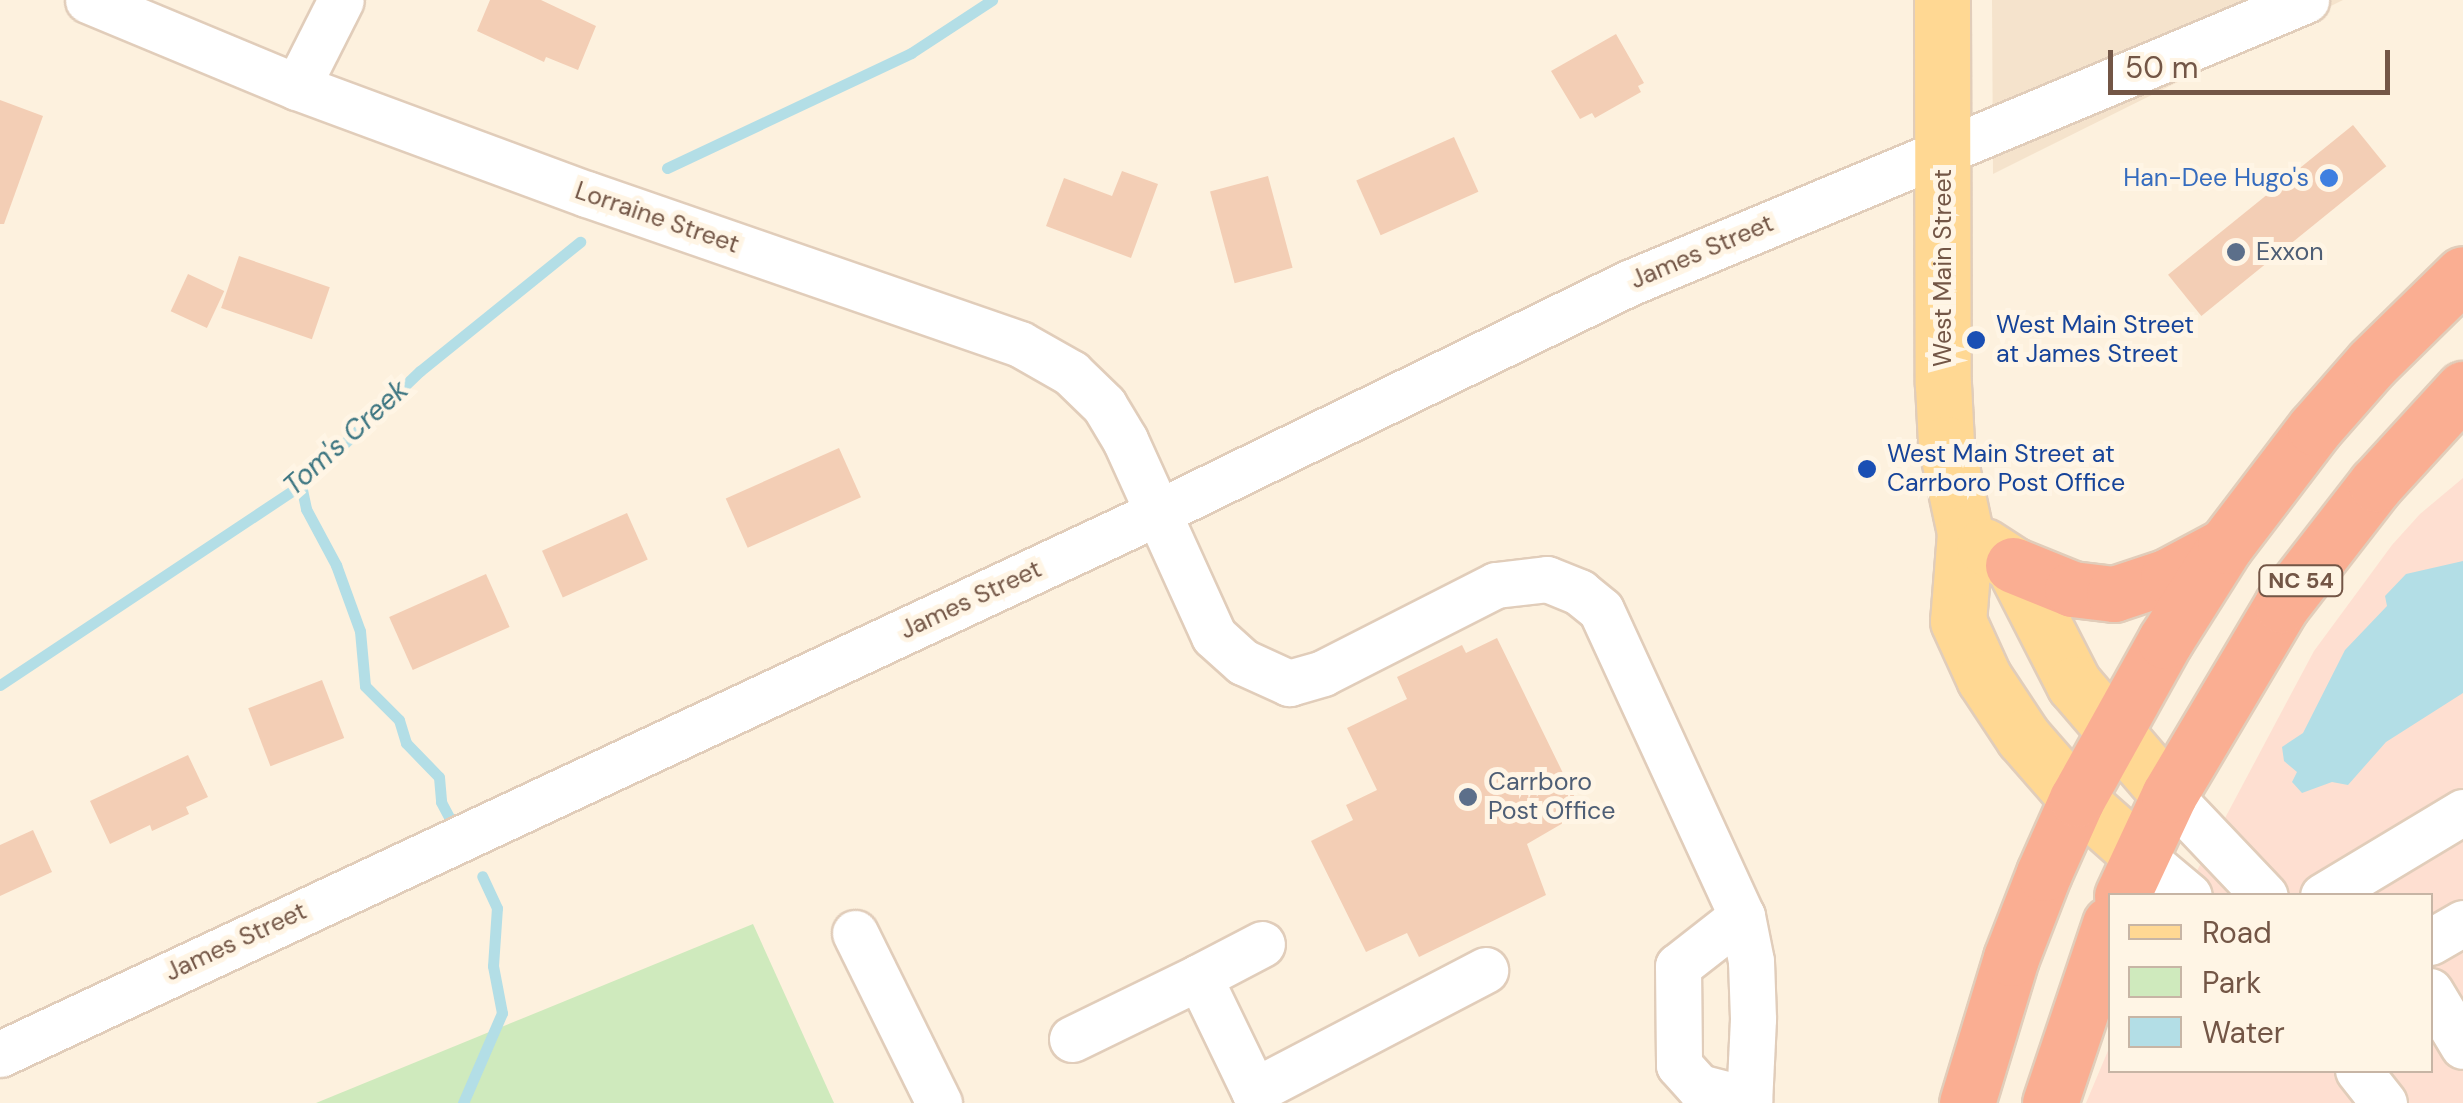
<!DOCTYPE html>
<html>
<head>
<meta charset="utf-8">
<style>
  body { margin:0 }
  #map { position:relative; width:2463px; height:1103px; overflow:hidden; background:#fdf1de; font-family:"DM Sans",sans-serif }
  div>[style] { position:absolute }
  .residential>* { inset:0; background:#f5e3cc }
  .commercial>* { inset:0; background:#fedfd1 }
  .green>* { inset:0; background:#cfeabd }
  .water>* { inset:0; background:#b3dee6 }
  .stream>* { height:11px; margin:-5.5px; padding:0 5.5px; transform-origin:5.5px; border-radius:5.5px; background:#b3dee6 }
  .building>* { inset:0; background:#f3ceb5; transform-origin:0 0 }
  .roads { filter:drop-shadow(2px 0 #e1cdba) drop-shadow(-2px 0 #e1cdba) drop-shadow(0 2px #e1cdba) drop-shadow(0 -2px #e1cdba) }
  .minor>* { height:45px; margin:-22.5px; padding:0 22.5px; transform-origin:22.5px; border-radius:22.5px; background:#fff }
  .major>* { height:55px; margin:-27.5px; padding:0 27.5px; transform-origin:27.5px; border-radius:27.5px; background:#ffd893 }
  .highway>* { height:55px; margin:-27.5px; padding:0 27.5px; transform-origin:27.5px; border-radius:27.5px; background:#faae92 }
  .dots>* { width:28px; height:28px; translate:-50% -50%; box-sizing:border-box; border:5px solid #fff5e5; border-radius:50% }
  span { translate:-50% -50%; white-space:nowrap; text-align:center; line-height:1.15; -webkit-text-stroke:10px #fff5e5; paint-order:stroke }
  .shield-label span { padding:2px 8px; background:#fff5e5; border:2px solid; border-radius:8px; -webkit-text-stroke-width:0 }
  .shield-label { font-size:22px; color:#735646; font-weight:700 }
  .shop-label { font-size:25px; color:#366cbe }
  .right { translate:-100% -50%; text-align:right }
  .street-label { font-size:25px; color:#735646 }
  .service-label { font-size:25px; color:#4e5e75 }
  .left { translate:0 -50%; text-align:left }
  .transit-label { font-size:25px; color:#164399 }
  .water-label { font-size:28px; color:#3c7581; font-style:italic }
  .legend { position:absolute; left:2108px; top:893px; width:325px; height:180px; box-sizing:border-box; background:#fff5e5; border:2px solid #c7b5a5; margin:0; padding:12px 18px; list-style:none; font-size:30px; color:#735646 }
  .legend li { display:flex; align-items:center; gap:20px; height:50px }
  .legend b { width:50px; border:2px solid #c7b5a5 }
  .scale { position:absolute; left:2108px; top:50px; width:282px; height:45px; box-sizing:border-box; border:5px solid #735646; border-top:0; padding-left:12px; font-size:30px; line-height:35px; white-space:nowrap; color:#735646; -webkit-text-stroke:8px #fff5e5; paint-order:stroke }
</style>
</head>
<body>
<div id="map">
  <div class="residential">
    <div style="clip-path:polygon(1992px 0,2343px 0,1993px 174px)"></div>
  </div>
  <div class="commercial">
    <div style="clip-path:polygon(2463px 478px,2463px 1103px,2086px 1103px,2110px 1046px,2110px 1070px,2430px 1070px,2430px 896px,2184px 895px,2314px 651px,2392px 545px,2420px 514px)"></div>
  </div>
  <div class="green">
    <div style="clip-path:polygon(753px 924px,834px 1103px,316px 1103px)"></div>
  </div>
  <div class="water">
    <div style="clip-path:polygon(2463px 561px,2463px 693px,2386px 742px,2348px 785px,2332px 782px,2302px 793px,2292px 782px,2297px 772px,2284px 761px,2282px 747px,2303px 733px,2345px 650px,2387px 606px,2385px 596px,2406px 574px)"></div>
  </div>
  <div class="stream">
    <div style="left:667px;top:168px;width:270px;rotate:-25.2deg"></div>
    <div style="left:911px;top:53px;width:97px;rotate:-33.2deg"></div>
    <div style="left:301px;top:485px;width:25px;rotate:78deg"></div>
    <div style="left:306px;top:509px;width:64px;rotate:61.8deg"></div>
    <div style="left:336px;top:565px;width:70px;rotate:70deg"></div>
    <div style="left:360px;top:631px;width:55px;rotate:84.8deg"></div>
    <div style="left:365px;top:686px;width:48px;rotate:45deg"></div>
    <div style="left:399px;top:720px;width:24px;rotate:73deg"></div>
    <div style="left:406px;top:743px;width:47px;rotate:45.9deg"></div>
    <div style="left:439px;top:777px;width:25px;rotate:85deg"></div>
    <div style="left:441px;top:802px;width:17px;rotate:62deg"></div>
    <div style="left:0;top:685px;width:361px;rotate:-33.6deg"></div>
    <div style="left:301px;top:485px;width:165px;rotate:-43.8deg"></div>
    <div style="left:420px;top:371px;width:206px;rotate:-38.9deg"></div>
    <div style="left:463px;top:1103px;width:98px;rotate:-66.6deg"></div>
    <div style="left:502px;top:1013px;width:48px;rotate:-100.8deg"></div>
    <div style="left:493px;top:966px;width:58px;rotate:-86.1deg"></div>
    <div style="left:497px;top:908px;width:35px;rotate:-115deg"></div>
  </div>
  <div class="building">
    <div style="clip-path:polygon(490px 0,541px 0,596px 26px,578px 70px,546px 57px,544px 62px,477px 31px)"></div>
    <div style="clip-path:polygon(1616px 34px,1644px 83px,1638px 86px,1641px 92px,1595px 118px,1592px 113px,1580px 119px,1551px 71px)"></div>
    <div style="clip-path:polygon(0 100px,43px 116px,4px 224px,0 224px)"></div>
    <div style="left:2353px;top:125px;width:53px;height:238px;rotate:51deg"></div>
    <div style="left:1454px;top:137px;width:60px;height:107px;rotate:66deg"></div>
    <div style="clip-path:polygon(1122px 171px,1158px 184px,1131px 258px,1046px 226px,1064px 178px,1112px 196px)"></div>
    <div style="left:1268px;top:176px;width:95px;height:60px;rotate:75deg"></div>
    <div style="left:239px;top:256px;width:96px;height:55px;rotate:19deg"></div>
    <div style="left:188px;top:274px;width:40px;height:41px;rotate:25deg"></div>
    <div style="left:839px;top:448px;width:54px;height:124px;rotate:66deg"></div>
    <div style="left:627px;top:513px;width:51px;height:93px;rotate:66deg"></div>
    <div style="left:486px;top:574px;width:58px;height:106px;rotate:66deg"></div>
    <div style="clip-path:polygon(1497px 638px,1582px 812px,1527px 844px,1546px 895px,1419px 957px,1407px 933px,1366px 952px,1311px 841px,1353px 820px,1346px 805px,1377px 790px,1347px 728px,1407px 699px,1397px 677px,1462px 645px,1466px 653px)"></div>
    <div style="left:322px;top:680px;width:62px;height:79px;rotate:69deg"></div>
    <div style="clip-path:polygon(188px 755px,208px 797px,186px 807px,189px 814px,152px 831px,150px 825px,110px 844px,90px 801px)"></div>
    <div style="clip-path:polygon(33px 830px,52px 872px,0 896px,0 845px)"></div>
  </div>
  <div class="roads">
    <div class="minor">
      <div style="left:88px;top:0;width:226px;rotate:22.6deg"></div>
      <div style="left:297px;top:87px;width:309px;rotate:20.3deg"></div>
      <div style="left:587px;top:194px;width:458px;rotate:19.1deg"></div>
      <div style="left:1020px;top:344px;width:59px;rotate:29.6deg"></div>
      <div style="left:1071px;top:373px;width:46px;rotate:44.1deg"></div>
      <div style="left:1104px;top:405px;width:41px;rotate:59deg"></div>
      <div style="left:1125px;top:440px;width:215px;rotate:65.6deg"></div>
      <div style="left:1214px;top:636px;width:39px;rotate:42deg"></div>
      <div style="left:1243px;top:662px;width:51px;rotate:24.5deg"></div>
      <div style="left:1289px;top:683px;width:35px;rotate:-16deg"></div>
      <div style="left:1323px;top:673px;width:194px;rotate:-27deg"></div>
      <div style="left:1496px;top:585px;width:51px;rotate:-6.7deg"></div>
      <div style="left:1547px;top:579px;width:35px;rotate:22deg"></div>
      <div style="left:1579px;top:592px;width:28px;rotate:39deg"></div>
      <div style="left:1601px;top:610px;width:337px;rotate:65.3deg"></div>
      <div style="left:1742px;top:916px;width:46px;rotate:78.7deg"></div>
      <div style="left:1751px;top:961px;width:58px;rotate:88deg"></div>
      <div style="left:1753px;top:1019px;width:84px;rotate:92.7deg"></div>
      <div style="left:297px;top:87px;width:97px;rotate:-63.2deg"></div>
      <div style="left:2169px;top:795px;width:139px;rotate:46.5deg"></div>
      <div style="left:2139px;top:854px;width:65px;rotate:40deg"></div>
      <div style="left:2323px;top:896px;width:163px;rotate:-31deg"></div>
      <div style="left:1742px;top:916px;width:81px;rotate:142deg"></div>
      <div style="left:1678px;top:966px;width:99px;rotate:89.4deg"></div>
      <div style="left:1679px;top:1065px;width:30px;rotate:48deg"></div>
      <div style="left:1699px;top:1087px;width:52px;rotate:14.6deg"></div>
      <div style="left:855px;top:933px;width:190px;rotate:63.7deg"></div>
      <div style="left:2430px;top:942px;width:38px;rotate:-30deg"></div>
      <div style="left:1199px;top:977px;width:71px;rotate:-27.6deg"></div>
      <div style="left:2430px;top:991px;width:64px;rotate:59deg"></div>
      <div style="left:1072px;top:1039px;width:141px;rotate:-26deg"></div>
      <div style="left:1199px;top:977px;width:127px;rotate:64.2deg"></div>
      <div style="left:1254px;top:1091px;width:261px;rotate:-27.6deg"></div>
      <div style="left:0;top:1054px;width:1279px;rotate:-25.06deg"></div>
      <div style="left:1159px;top:512px;width:523px;rotate:-25.98deg"></div>
      <div style="left:1629px;top:283px;width:734px;rotate:-22.69deg"></div>
      <div style="left:2358px;top:1070px;width:42px;rotate:51.8deg"></div>
    </div>
    <div class="major">
      <div style="left:1942px;top:0;width:384px;rotate:89.9deg"></div>
      <div style="left:1943px;top:384px;width:60px;rotate:87.1deg"></div>
      <div style="left:1946px;top:444px;width:91px;rotate:77.9deg"></div>
      <div style="left:1965px;top:533px;width:88px;rotate:94.5deg"></div>
      <div style="left:1958px;top:621px;width:63px;rotate:65.5deg"></div>
      <div style="left:1984px;top:678px;width:71px;rotate:56.5deg"></div>
      <div style="left:2023px;top:737px;width:82px;rotate:48.9deg"></div>
      <div style="left:2077px;top:799px;width:83px;rotate:41.6deg"></div>
      <div style="left:1984px;top:546px;width:35px;rotate:33deg"></div>
      <div style="left:2013px;top:565px;width:134px;rotate:62.9deg"></div>
      <div style="left:2074px;top:684px;width:146px;rotate:49.4deg"></div>
    </div>
    <div class="highway">
      <div style="left:2013px;top:565px;width:64px;rotate:22.1deg"></div>
      <div style="left:2072px;top:589px;width:42px;rotate:6.8deg"></div>
      <div style="left:2114px;top:594px;width:57px;rotate:-18.4deg"></div>
      <div style="left:2168px;top:576px;width:61px;rotate:-28.2deg"></div>
      <div style="left:2122px;top:896px;width:111px;rotate:-65deg"></div>
      <div style="left:2169px;top:795px;width:221px;rotate:-59.3deg"></div>
      <div style="left:2282px;top:605px;width:153px;rotate:-52.2deg"></div>
      <div style="left:2376px;top:484px;width:129px;rotate:-47.5deg"></div>
      <div style="left:1967px;top:1103px;width:152px;rotate:-73.1deg"></div>
      <div style="left:2011px;top:958px;width:91px;rotate:-68.8deg"></div>
      <div style="left:2044px;top:873px;width:81px;rotate:-66deg"></div>
      <div style="left:2077px;top:799px;width:181px;rotate:-60.9deg"></div>
      <div style="left:2165px;top:641px;width:112px;rotate:-57.7deg"></div>
      <div style="left:2225px;top:546px;width:148px;rotate:-52.7deg"></div>
      <div style="left:2315px;top:428px;width:86px;rotate:-48.8deg"></div>
      <div style="left:2372px;top:363px;width:127px;rotate:-44.4deg"></div>
      <div style="left:2050px;top:1103px;width:189px;rotate:-71.5deg"></div>
    </div>
  </div>
  <div class="dots">
    <div style="left:2329px;top:178px;background:#3f7fe0"></div>
    <div style="left:2236px;top:252px;background:#5c6f8a"></div>
    <div style="left:1976px;top:340px;background:#1a4fb4"></div>
    <div style="left:1867px;top:469px;background:#1a4fb4"></div>
    <div style="left:1468px;top:797px;background:#5c6f8a"></div>
  </div>
  <div class="shield-label">
    <span style="left:2301px;top:581px">NC 54</span>
  </div>
  <div class="shop-label">
    <span class="right" style="left:2309px;top:178px">Han-Dee Hugo's</span>
  </div>
  <div class="street-label">
    <span style="left:657px;top:218px;rotate:19deg">Lorraine Street</span>
    <span style="left:1702px;top:252px;rotate:-23deg">James Street</span>
    <span style="left:1943px;top:268px;rotate:-90deg">West Main Street</span>
    <span style="left:971px;top:600px;rotate:-25deg">James Street</span>
    <span style="left:236px;top:942px;rotate:-25deg">James Street</span>
  </div>
  <div class="service-label">
    <span class="left" style="left:2256px;top:252px">Exxon</span>
    <span class="left" style="left:1488px;top:797px">Carrboro<br>Post Office</span>
  </div>
  <div class="transit-label">
    <span class="left" style="left:1996px;top:340px">West Main Street<br>at James Street</span>
    <span class="left" style="left:1887px;top:469px">West Main Street at<br>Carrboro Post Office</span>
  </div>
  <div class="water-label">
    <span style="left:346px;top:438px;rotate:-42deg">Tom's Creek</span>
  </div>
  <ul class="legend">
  <li><b style="height:12px;background:#ffd893"></b>Road</li>
  <li><b style="height:28px;background:#cfeabd"></b>Park</li>
  <li><b style="height:28px;background:#b3dee6"></b>Water</li>
  </ul>
  <div class="scale">50 m</div>
</div>
</body>
</html>
